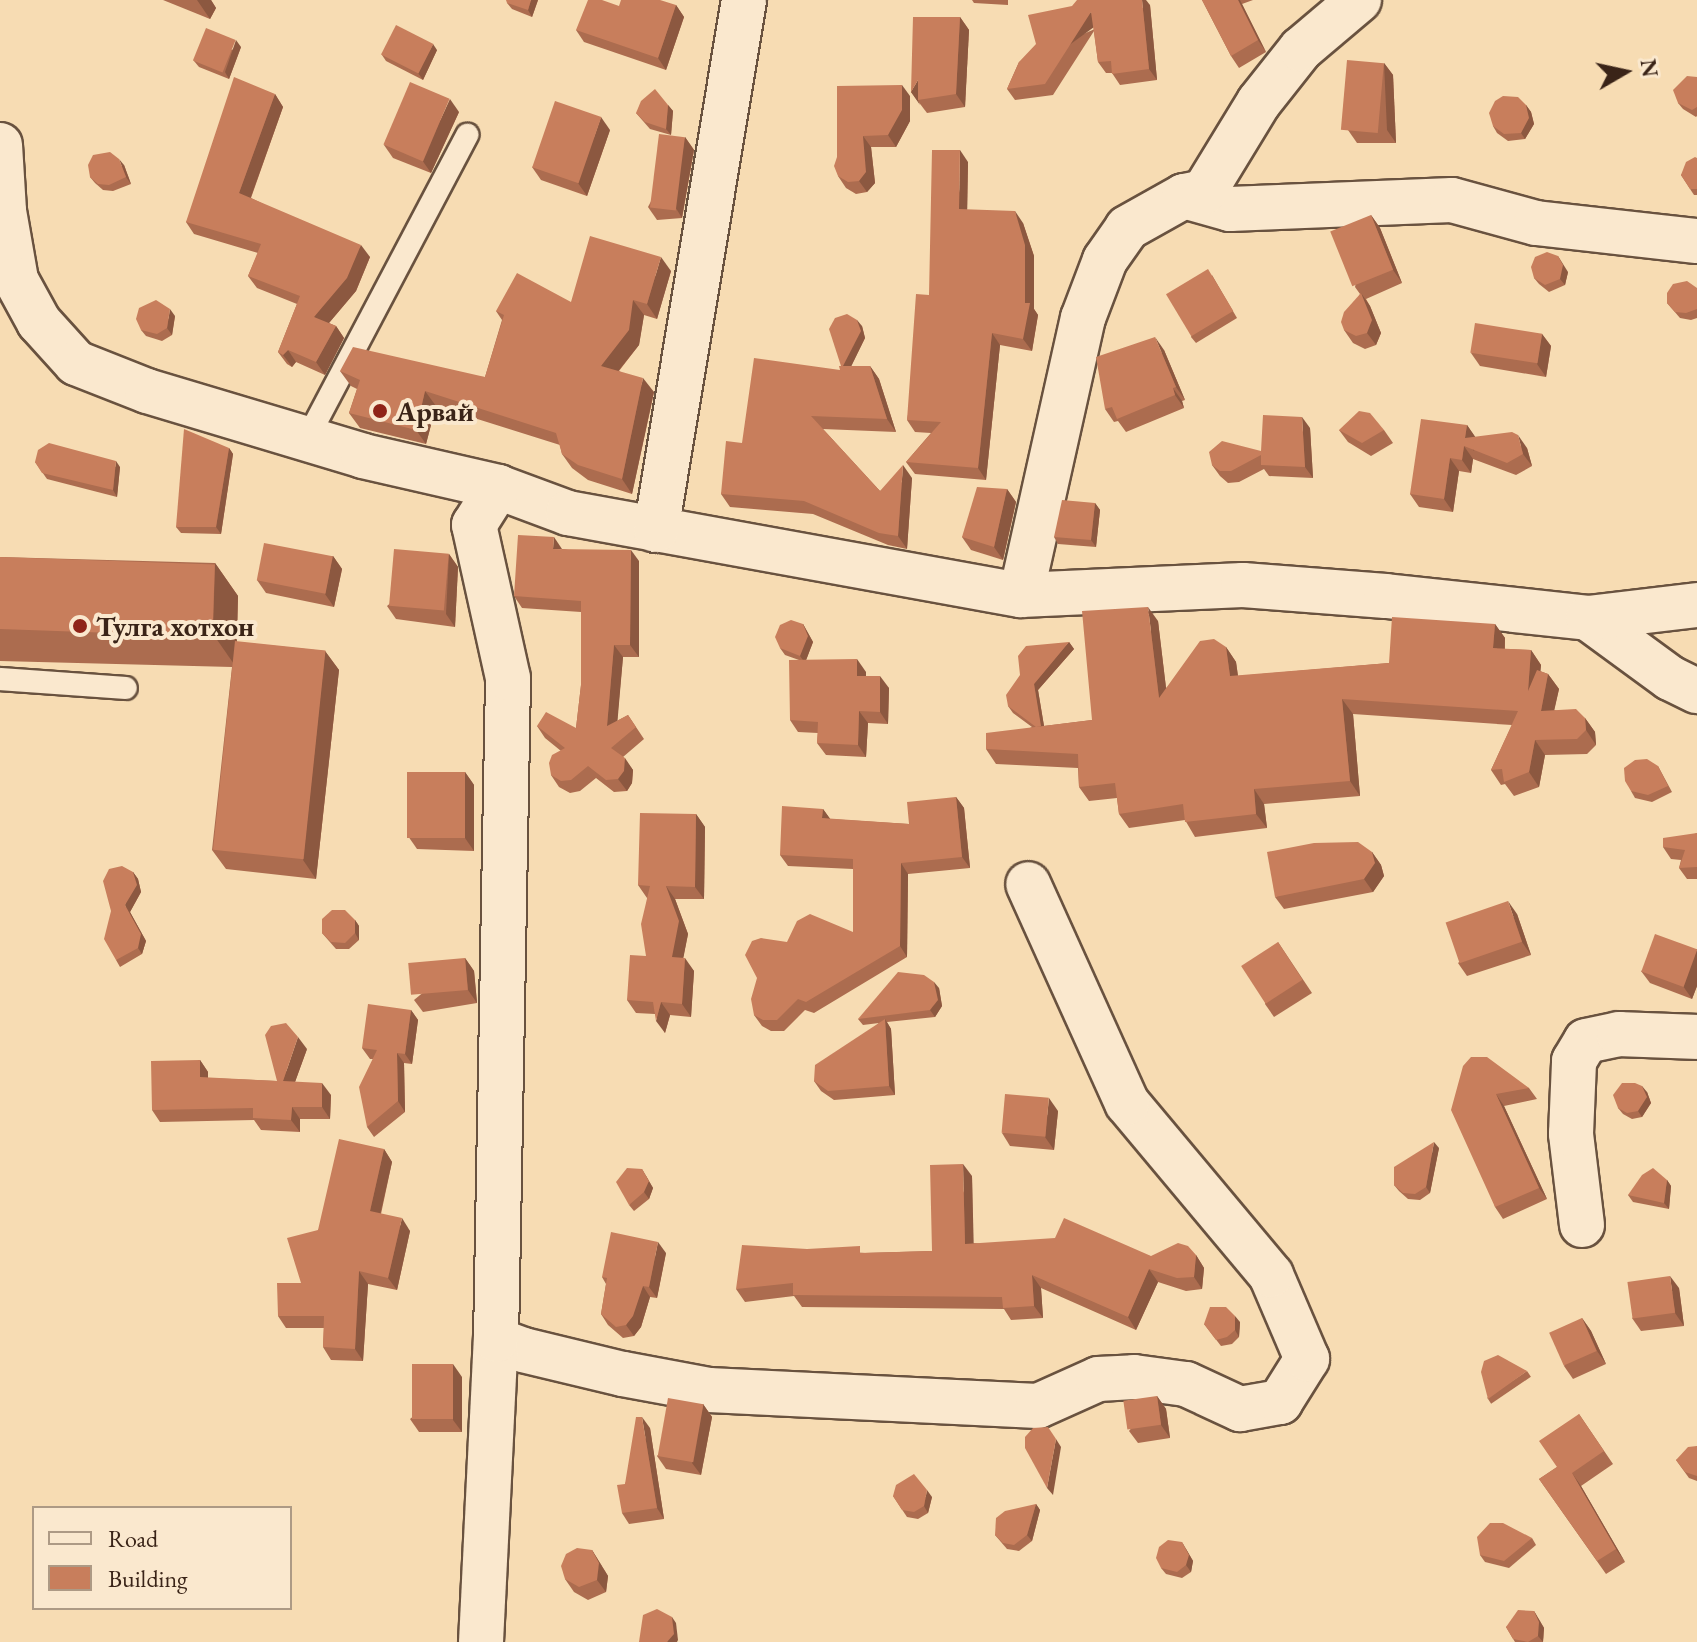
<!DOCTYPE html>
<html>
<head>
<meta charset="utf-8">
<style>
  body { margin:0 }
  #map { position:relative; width:1697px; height:1642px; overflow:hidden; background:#f7dcb3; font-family:"EB Garamond",serif }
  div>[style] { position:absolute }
  .roads { filter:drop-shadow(2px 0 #69523f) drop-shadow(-2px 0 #69523f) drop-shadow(0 2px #69523f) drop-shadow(0 -2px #69523f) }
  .lane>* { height:22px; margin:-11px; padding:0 11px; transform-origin:11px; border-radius:11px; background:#fae8ce }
  .street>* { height:44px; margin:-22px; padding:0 22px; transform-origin:22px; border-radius:22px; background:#fae8ce }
  .wall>* { inset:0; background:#ac6c4f; transform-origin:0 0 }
  .shaded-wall>* { inset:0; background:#8c5840; transform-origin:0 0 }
  .building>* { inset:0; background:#c87e5c; transform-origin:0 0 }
  .dots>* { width:22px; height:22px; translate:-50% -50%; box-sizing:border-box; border:4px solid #fae8ce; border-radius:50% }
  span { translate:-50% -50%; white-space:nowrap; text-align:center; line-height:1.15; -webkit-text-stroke:8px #fae8ce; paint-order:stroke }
  .poi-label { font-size:28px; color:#3a2418; font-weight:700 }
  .left { translate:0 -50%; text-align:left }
  .legend { position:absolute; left:32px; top:1506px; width:260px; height:104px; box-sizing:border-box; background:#fae8ce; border:2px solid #ad9a85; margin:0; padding:10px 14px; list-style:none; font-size:24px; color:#3a2418 }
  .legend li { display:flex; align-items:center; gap:16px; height:40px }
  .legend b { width:40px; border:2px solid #ad9a85 }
  .north { position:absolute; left:1585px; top:32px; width:80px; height:80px; -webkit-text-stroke:6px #fae8ce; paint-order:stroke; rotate:81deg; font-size:22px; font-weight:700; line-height:32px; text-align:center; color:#3a2418 }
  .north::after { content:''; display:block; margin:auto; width:28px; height:36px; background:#3a2418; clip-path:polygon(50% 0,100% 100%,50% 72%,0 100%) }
</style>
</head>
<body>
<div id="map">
  <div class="roads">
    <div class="lane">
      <div style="left:307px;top:439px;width:344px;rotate:-62.2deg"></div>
      <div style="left:0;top:679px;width:126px;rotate:4.1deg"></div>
    </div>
    <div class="street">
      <div style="left:0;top:145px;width:66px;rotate:86.5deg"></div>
      <div style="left:4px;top:211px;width:70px;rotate:80.1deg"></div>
      <div style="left:16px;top:280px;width:48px;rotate:61.3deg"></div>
      <div style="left:39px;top:322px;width:55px;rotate:47.9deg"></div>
      <div style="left:76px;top:363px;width:76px;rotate:21.5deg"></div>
      <div style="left:147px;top:391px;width:226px;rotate:16.7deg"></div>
      <div style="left:363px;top:456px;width:139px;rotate:12.9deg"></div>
      <div style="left:498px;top:487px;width:75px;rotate:20.4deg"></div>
      <div style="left:568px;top:513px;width:460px;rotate:10.3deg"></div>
      <div style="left:1021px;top:595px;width:222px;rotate:-2.6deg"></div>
      <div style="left:1243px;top:585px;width:143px;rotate:4.4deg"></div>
      <div style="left:1386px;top:596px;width:203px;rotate:6.2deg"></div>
      <div style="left:1588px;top:618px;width:102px;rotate:36.2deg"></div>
      <div style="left:1670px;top:678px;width:30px;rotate:26deg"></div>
      <div style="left:1184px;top:196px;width:48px;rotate:15.8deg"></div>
      <div style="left:1230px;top:209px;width:222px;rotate:-2.3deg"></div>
      <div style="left:1452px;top:200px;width:87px;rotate:15.3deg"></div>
      <div style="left:1536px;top:223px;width:162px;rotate:6.4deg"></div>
      <div style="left:656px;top:530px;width:537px;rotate:-80.57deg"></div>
      <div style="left:1021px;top:595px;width:284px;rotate:-77.4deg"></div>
      <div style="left:1083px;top:318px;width:62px;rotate:-69.2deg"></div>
      <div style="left:1105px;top:260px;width:39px;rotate:-55deg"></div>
      <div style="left:1127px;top:228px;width:65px;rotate:-29.3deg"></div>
      <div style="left:1184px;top:196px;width:20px;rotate:-11deg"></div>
      <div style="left:1204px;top:192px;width:105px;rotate:-58.6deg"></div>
      <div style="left:1259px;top:102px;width:68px;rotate:-51.6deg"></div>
      <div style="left:1301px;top:49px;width:76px;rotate:-40.2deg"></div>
      <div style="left:1588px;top:618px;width:110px;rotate:-6.8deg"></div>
      <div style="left:1582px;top:1225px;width:92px;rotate:-96.9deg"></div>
      <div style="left:1571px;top:1134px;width:73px;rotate:-87.6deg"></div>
      <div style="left:1574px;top:1061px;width:23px;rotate:-59deg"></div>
      <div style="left:1586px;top:1041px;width:34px;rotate:-12deg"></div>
      <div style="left:1619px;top:1034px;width:78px;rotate:2.2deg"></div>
      <div style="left:496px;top:1340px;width:29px;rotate:20deg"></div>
      <div style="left:523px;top:1350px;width:103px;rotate:13.5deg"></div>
      <div style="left:623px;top:1374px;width:87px;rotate:10.5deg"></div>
      <div style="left:709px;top:1390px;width:329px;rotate:2.8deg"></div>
      <div style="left:1038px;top:1406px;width:66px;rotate:-24.2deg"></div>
      <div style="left:1098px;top:1379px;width:36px;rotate:-3deg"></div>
      <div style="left:1134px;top:1377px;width:52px;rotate:7.7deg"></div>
      <div style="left:1186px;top:1384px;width:60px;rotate:24.8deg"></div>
      <div style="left:1240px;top:1409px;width:41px;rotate:-9.9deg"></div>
      <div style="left:1280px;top:1402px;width:51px;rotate:-57.9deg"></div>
      <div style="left:1307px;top:1359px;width:91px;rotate:-113.2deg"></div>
      <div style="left:1271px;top:1275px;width:224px;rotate:-129.9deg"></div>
      <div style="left:1127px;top:1103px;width:240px;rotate:-114.3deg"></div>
      <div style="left:481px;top:1642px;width:302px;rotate:-87.2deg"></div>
      <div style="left:496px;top:1340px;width:662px;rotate:-88.96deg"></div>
      <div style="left:508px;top:678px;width:157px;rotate:-102.5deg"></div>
      <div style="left:474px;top:525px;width:45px;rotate:-57.7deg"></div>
    </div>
  </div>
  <div class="wall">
    <div style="clip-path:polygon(163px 0,211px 0,216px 8px,210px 19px)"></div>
    <div style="clip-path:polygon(538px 0,532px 17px,512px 9px,507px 3px)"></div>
    <div style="clip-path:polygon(972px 0,1008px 0,1008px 5px,974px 3px)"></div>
    <div style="clip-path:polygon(1202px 0,1253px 0,1242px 4px,1266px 52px,1239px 68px,1231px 56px)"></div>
    <div style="clip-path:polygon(676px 5px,684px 17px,666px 70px,584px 42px,576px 30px)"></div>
    <div style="clip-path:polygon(1150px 5px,1157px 80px,1120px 85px,1112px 73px,1106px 73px,1098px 62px,1094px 31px,1053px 95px,1015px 100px,1007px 89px,1019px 62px)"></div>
    <div style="clip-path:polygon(960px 17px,969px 30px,965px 107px,927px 113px,911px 92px)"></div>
    <div style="clip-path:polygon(241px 47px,229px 79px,199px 67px,194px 61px)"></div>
    <div style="clip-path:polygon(437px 50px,423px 80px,386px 61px,382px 55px)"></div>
    <div style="clip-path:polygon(1384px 63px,1393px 75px,1396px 143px,1357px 143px,1348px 130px)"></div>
    <div style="clip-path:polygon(1697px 77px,1697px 116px,1696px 117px,1683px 109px,1678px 103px)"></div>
    <div style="clip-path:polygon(275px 94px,283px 107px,251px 198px,370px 257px,356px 291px,329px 323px,336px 326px,344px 338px,325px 375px,296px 362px,292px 367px,287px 364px,278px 352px,297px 304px,257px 288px,248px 276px,258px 253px,194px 234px,186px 222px)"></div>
    <div style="clip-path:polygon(910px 96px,910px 121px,896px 147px,871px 147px,875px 183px,867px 192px,856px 194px,846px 188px,838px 176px,837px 157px)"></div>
    <div style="clip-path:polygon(668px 105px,673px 111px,671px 135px,650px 129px,636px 113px)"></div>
    <div style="clip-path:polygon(1526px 105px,1531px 112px,1534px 124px,1525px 139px,1508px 141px,1497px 133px,1493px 126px)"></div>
    <div style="clip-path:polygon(459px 112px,431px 173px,393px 158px,384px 145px)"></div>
    <div style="clip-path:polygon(610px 130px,587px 196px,541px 180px,532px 167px)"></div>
    <div style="clip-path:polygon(685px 137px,694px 150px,682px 218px,657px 220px,648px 207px)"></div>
    <div style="clip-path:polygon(1697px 158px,1697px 195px,1694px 195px,1681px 175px)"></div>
    <div style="clip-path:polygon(968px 162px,967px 210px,1023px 223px,1034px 256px,1034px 309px,1038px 315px,1032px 351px,1000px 345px,986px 480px,915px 474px,906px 462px,931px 433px,915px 432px,907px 420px,929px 295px)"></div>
    <div style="clip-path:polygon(124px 165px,131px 184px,113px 191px,103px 190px,95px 183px,90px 177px)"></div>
    <div style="clip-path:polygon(1371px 215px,1380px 228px,1402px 283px,1366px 299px,1370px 306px,1381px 333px,1376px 345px,1365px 349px,1353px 343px,1344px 330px,1360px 294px,1355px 287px)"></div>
    <div style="clip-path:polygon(671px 271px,657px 319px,644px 315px,639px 345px,619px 371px,654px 392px,632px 494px,588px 480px,572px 468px,562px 454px,560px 445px,436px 406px,426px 444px,360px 428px,349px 413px,357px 389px,351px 386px,340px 371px,485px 377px,502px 320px,496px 311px,571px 302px)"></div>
    <div style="clip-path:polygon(1568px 272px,1565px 285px,1549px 292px,1539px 284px,1534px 278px)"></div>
    <div style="clip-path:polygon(1212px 275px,1237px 318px,1196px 343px,1191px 337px)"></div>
    <div style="clip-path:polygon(1697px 288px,1697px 318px,1691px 320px,1680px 318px,1667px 303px)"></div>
    <div style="clip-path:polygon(175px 316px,172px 335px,162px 341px,146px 336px,141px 330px)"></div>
    <div style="clip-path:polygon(862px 326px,865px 338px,851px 366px,870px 366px,879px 379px,896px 432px,823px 429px,880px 491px,912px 478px,907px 549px,888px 545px,813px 514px,730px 507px,721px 494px,742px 443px,840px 370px)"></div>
    <div style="clip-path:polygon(1542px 334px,1551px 346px,1546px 377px,1480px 366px,1471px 353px)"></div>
    <div style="clip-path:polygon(1164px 350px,1185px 400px,1182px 401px,1184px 408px,1126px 432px,1118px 421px,1114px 422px,1105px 409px)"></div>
    <div style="clip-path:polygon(1467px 425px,1475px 437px,1527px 448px,1532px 466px,1516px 475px,1473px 459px,1471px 473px,1459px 471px,1453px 512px,1419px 507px,1410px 494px)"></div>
    <div style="clip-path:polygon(1310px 428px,1313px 478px,1269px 476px,1264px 469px,1239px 482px,1228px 483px,1220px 476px,1212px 465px,1261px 451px)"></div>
    <div style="clip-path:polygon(1339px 430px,1384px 430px,1393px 443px,1371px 456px,1348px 442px)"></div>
    <div style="clip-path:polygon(229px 448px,233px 454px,221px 534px,181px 533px,176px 527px)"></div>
    <div style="clip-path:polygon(35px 462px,120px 467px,117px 497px,47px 479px)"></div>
    <div style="clip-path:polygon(1007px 489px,1016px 502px,1003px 560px,971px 550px,962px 537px)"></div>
    <div style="clip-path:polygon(1095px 503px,1100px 510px,1096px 547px,1058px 544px,1054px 537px)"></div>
    <div style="clip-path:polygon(562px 549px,639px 561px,639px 657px,623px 657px,617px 721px,628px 715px,644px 739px,623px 757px,633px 770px,632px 783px,627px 791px,614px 792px,596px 778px,580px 791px,570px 793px,559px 787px,551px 775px,561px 751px,545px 738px,537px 726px,576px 728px,581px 685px,581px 612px,522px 608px,514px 596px)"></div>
    <div style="clip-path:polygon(449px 554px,458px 567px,455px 627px,396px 619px,387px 606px)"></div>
    <div style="clip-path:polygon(333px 556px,342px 569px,334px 607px,266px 593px,257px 580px)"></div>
    <div style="clip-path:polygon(0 557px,215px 563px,238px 596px,237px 642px,325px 651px,339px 670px,316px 879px,226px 869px,212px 850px,232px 667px,0 661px)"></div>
    <div style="clip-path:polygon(1158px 621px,1166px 688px,1226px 647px,1236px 662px,1238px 676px,1389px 663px,1495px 624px,1505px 638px,1505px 649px,1531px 650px,1541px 665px,1540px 671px,1548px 674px,1559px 689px,1554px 710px,1585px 718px,1595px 732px,1596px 745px,1587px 754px,1545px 755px,1539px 787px,1514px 796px,1505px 784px,1501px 785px,1491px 770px,1512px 725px,1353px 714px,1360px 796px,1264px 804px,1267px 828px,1195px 837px,1185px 820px,1129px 828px,1119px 814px,1117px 798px,1089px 801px,1079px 787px,1078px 768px,996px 764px,986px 749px,1032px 727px,1013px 713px,1008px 706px,1069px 642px,1074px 649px,1038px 690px,1044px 726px,1092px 720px)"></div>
    <div style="clip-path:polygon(803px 624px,813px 642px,806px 660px,866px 672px,866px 676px,889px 688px,888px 724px,868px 723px,866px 757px,826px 755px,817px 743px,818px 733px,798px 732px,790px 720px,799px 660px,785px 655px,780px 648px)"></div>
    <div style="clip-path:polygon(1658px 766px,1672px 792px,1652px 802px,1635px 798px,1631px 791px)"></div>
    <div style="clip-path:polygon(465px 772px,474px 785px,474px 851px,417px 849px,408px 836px)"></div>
    <div style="clip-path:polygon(956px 797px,964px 808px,970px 868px,908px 874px,907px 957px,814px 1013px,805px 1010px,784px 1031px,771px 1031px,762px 1026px,754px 1015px,787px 942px,853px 932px,853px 869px,788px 866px,780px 855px,823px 809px,830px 819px,909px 824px)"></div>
    <div style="clip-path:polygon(696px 814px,705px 827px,704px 899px,675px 899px,688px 934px,683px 958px,694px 971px,691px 1017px,670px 1015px,665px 1033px,655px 1014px,636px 1013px,627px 1000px,646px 956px,647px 898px,638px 885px)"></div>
    <div style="clip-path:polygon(1697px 833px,1697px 879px,1687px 879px,1679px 868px,1681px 860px,1671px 859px,1663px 847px)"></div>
    <div style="clip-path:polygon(1372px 852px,1381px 865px,1384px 876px,1373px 892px,1284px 909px,1275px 897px)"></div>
    <div style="clip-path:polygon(133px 872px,138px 879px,141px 892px,130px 912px,146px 941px,142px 954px,120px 967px,116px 960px)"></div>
    <div style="clip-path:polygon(1517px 914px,1531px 955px,1467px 976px,1458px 963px)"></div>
    <div style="clip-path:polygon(355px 920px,359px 926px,359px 940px,349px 949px,336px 949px,322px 933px)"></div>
    <div style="clip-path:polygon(1278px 942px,1312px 993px,1274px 1017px,1265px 1004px)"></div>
    <div style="clip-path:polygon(1697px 949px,1697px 986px,1692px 999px,1650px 983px,1641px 971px)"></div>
    <div style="clip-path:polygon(465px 958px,474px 971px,477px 1003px,423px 1012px,414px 1000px)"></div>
    <div style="clip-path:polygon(939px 988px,942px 1006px,935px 1017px,887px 1022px,891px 1029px,895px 1095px,834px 1100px,821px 1091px,814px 1081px,879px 1023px,863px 1025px,858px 1019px)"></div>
    <div style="clip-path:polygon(411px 1010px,418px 1020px,412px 1064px,404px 1063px,405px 1112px,374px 1137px,367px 1127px,373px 1059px,370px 1059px,362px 1048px)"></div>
    <div style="clip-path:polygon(307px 1049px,295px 1082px,331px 1095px,330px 1119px,300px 1119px,300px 1132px,261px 1130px,254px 1120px,160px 1122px,152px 1110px,200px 1060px,208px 1072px,208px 1078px,277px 1081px)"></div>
    <div style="clip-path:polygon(1463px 1066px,1529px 1088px,1537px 1099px,1504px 1106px,1547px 1199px,1503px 1219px,1495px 1207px)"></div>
    <div style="clip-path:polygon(1647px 1092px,1651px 1103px,1642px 1117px,1632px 1119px,1623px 1114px,1618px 1108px)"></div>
    <div style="clip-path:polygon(1058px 1111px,1054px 1150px,1010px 1146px,1002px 1133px)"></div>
    <div style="clip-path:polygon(1439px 1148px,1430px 1193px,1420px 1200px,1408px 1199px,1399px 1191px,1394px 1185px)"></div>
    <div style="clip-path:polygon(384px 1149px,392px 1162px,381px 1214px,410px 1231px,397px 1290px,368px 1284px,363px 1361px,331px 1360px,323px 1347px,324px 1328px,286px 1328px,278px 1316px,301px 1283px,318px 1230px)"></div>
    <div style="clip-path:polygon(646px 1176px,653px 1188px,649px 1199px,634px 1211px,629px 1205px)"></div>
    <div style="clip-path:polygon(972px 1176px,973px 1243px,1151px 1256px,1196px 1255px,1204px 1268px,1202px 1289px,1186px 1291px,1158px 1282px,1136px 1330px,1041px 1288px,1043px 1318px,1011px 1320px,1004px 1309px,802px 1307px,794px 1296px,745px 1302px,736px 1289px,807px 1249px,865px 1253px,932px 1251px)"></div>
    <div style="clip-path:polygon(1667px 1180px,1671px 1186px,1669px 1209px,1633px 1202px,1628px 1195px)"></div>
    <div style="clip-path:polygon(666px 1253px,657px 1298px,650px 1297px,641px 1327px,634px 1336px,623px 1338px,608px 1325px,601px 1314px,606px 1284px,602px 1277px)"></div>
    <div style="clip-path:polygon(1679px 1288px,1684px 1326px,1641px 1331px,1632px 1318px)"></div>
    <div style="clip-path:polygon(1582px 1318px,1591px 1331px,1606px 1364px,1573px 1379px,1564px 1366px)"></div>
    <div style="clip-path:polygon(1240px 1322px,1239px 1337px,1232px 1344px,1221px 1346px,1204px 1324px)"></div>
    <div style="left:1527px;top:1371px;width:7px;height:48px;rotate:56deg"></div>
    <div style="clip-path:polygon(462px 1377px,462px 1432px,419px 1432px,410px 1419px)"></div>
    <div style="clip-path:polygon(1157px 1396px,1166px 1409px,1170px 1438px,1138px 1443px,1129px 1431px)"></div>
    <div style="clip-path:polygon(703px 1404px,712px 1417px,701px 1475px,666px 1469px,657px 1456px)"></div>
    <div style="clip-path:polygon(1579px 1414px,1613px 1464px,1581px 1486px,1625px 1562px,1606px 1574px,1539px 1479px,1557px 1467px)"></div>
    <div style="clip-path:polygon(650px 1428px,664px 1519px,629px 1524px,622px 1513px,625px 1484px)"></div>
    <div style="clip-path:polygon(1697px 1446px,1697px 1481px,1689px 1478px,1676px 1460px)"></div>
    <div style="clip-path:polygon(893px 1496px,932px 1497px,928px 1513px,918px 1519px,907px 1517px)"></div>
    <div style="clip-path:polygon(1036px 1504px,1040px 1510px,1032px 1541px,1019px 1551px,1007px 1549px,995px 1535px)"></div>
    <div style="clip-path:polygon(1532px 1538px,1536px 1545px,1509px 1568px,1485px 1562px,1480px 1555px)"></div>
    <div style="clip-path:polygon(1186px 1549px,1193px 1561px,1191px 1572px,1182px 1578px,1166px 1574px,1161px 1568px)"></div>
    <div style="clip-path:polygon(592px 1550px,608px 1576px,606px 1592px,588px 1600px,574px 1592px,565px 1579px)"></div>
    <div style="clip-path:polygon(1534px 1611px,1544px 1628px,1543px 1642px,1515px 1642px,1506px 1627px)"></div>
  </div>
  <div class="shaded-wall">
    <div style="clip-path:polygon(197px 0,211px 0,216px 8px,210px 19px)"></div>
    <div style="clip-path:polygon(531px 0,538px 0,532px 17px,528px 10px)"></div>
    <div style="clip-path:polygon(1142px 0,1146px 0,1150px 5px,1157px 80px,1149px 69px)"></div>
    <div style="clip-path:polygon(1238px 0,1240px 0,1266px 52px,1258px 40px)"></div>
    <div style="clip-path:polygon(676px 5px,684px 17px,666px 70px,658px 58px)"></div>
    <div style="left:1091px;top:12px;width:14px;height:85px;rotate:54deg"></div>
    <div style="clip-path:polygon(960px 17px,969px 30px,965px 107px,956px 94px)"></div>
    <div style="clip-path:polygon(236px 40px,241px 47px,229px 79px,225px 72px)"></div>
    <div style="clip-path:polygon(433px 44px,437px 50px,423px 80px,418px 73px)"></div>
    <div style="clip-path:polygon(1384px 63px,1393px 75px,1396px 143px,1387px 130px)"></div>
    <div style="clip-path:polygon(918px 80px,918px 100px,920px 105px,911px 92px)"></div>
    <div style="clip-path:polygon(902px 85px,910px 96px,910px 121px,896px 147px,888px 135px)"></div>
    <div style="clip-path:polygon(275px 94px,283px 107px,248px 205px,239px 193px)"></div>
    <div style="clip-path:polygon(450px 99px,459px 112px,431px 173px,422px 160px)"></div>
    <div style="clip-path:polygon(668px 105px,673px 111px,671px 135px,666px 129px)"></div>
    <div style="clip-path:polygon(1526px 105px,1531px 112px,1534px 124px,1525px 139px,1521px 133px)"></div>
    <div style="clip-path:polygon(601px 117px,610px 130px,587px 196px,578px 183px)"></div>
    <div style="clip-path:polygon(863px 136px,871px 147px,875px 183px,867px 192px,859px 181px)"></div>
    <div style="clip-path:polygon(685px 137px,694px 150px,682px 218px,674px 205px)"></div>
    <div style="clip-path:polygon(960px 150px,968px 162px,967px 221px,959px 209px)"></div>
    <div style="clip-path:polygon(119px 159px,124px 165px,131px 184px,126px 177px)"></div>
    <div style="clip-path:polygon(1015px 211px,1023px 223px,1034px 256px,1034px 309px,1038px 315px,1032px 351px,1023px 339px,1025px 303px)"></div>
    <div style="clip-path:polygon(1371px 215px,1380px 228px,1402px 283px,1393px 270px)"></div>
    <div style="clip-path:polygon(361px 245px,370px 257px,356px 291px,323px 330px,314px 317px)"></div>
    <div style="clip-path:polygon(1558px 256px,1568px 272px,1565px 285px,1560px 279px)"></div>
    <div style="clip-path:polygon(661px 257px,671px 271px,657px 319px,647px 304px)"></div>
    <div style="clip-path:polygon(1361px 293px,1370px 306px,1381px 333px,1376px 345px,1367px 333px)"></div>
    <div style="clip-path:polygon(633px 300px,644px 315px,639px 345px,611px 380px,601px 366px)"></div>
    <div style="clip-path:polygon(170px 309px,175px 316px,172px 335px,167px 328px)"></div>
    <div style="clip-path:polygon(857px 320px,862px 326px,865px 338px,847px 375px,842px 369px)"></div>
    <div style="clip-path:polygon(336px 326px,344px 338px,325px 375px,316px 362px)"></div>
    <div style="clip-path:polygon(992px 333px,1000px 345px,986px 480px,978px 468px)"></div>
    <div style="clip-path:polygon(1542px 334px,1551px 346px,1546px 377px,1537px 364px)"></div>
    <div style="clip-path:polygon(1155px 337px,1164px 350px,1185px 400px,1176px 387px)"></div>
    <div style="clip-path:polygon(288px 350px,296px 362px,292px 367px,283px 355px)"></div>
    <div style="clip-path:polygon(870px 366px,879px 379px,896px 432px,887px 419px)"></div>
    <div style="clip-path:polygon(643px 378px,654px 392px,632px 494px,622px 479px)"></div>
    <div style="clip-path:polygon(1173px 388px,1182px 401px,1184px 408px,1175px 395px)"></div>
    <div style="clip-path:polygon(425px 391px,436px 406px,426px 444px,416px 430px)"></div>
    <div style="clip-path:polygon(1302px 417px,1310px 428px,1313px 478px,1305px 467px)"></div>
    <div style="clip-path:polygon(1467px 425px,1476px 438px,1474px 451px,1465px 438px)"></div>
    <div style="clip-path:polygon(1518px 435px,1527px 448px,1532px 466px,1523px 454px)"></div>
    <div style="clip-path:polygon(1464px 446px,1473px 459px,1471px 473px,1462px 460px)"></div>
    <div style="clip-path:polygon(229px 448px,233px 454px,221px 534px,216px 527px)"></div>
    <div style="clip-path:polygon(1450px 458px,1459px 471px,1453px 512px,1444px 499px)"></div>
    <div style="clip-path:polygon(116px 461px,120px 467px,117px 497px,113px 490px)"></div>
    <div style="clip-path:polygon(903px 465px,912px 478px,907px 549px,898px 536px)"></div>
    <div style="clip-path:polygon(1007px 489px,1016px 502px,1003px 560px,994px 547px)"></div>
    <div style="clip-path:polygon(1095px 503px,1100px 510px,1096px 547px,1091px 540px)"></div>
    <div style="clip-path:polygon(554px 537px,562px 549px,553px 549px)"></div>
    <div style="clip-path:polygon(631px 550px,639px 561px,639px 657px,630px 645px)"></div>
    <div style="clip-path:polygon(449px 554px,458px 567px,455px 627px,446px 614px)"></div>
    <div style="clip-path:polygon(333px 556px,342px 569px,334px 607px,325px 594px)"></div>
    <div style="clip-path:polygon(215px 563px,238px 596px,236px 667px,213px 634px)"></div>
    <div style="clip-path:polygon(1148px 607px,1158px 621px,1169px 713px,1159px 698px)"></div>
    <div style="clip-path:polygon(803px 624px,813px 642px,805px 663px,800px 656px)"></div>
    <div style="clip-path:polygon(1495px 624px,1505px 638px,1504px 662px,1493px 648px)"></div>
    <div style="clip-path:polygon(1069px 642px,1074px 649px,1038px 690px,1046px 738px,1041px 731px,1034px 684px)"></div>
    <div style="clip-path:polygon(614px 645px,623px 657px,616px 738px,607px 726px)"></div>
    <div style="clip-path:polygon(1226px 647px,1236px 662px,1240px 691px,1230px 676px)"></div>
    <div style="clip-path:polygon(1531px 650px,1541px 665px,1538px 705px,1528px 691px)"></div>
    <div style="clip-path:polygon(325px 651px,339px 670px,316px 879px,303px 860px)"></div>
    <div style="clip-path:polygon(857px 659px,866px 672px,866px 688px,857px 676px)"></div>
    <div style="clip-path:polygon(1548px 674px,1559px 689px,1551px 725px,1541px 711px)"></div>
    <div style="clip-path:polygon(880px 676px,889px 688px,888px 724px,880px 712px)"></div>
    <div style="clip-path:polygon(1342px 699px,1353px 714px,1360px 796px,1350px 781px)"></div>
    <div style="clip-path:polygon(859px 711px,868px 723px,866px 757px,858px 745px)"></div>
    <div style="clip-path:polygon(1585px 718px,1595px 732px,1596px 745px,1586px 730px)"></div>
    <div style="clip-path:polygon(1535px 740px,1545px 755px,1539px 787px,1529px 772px)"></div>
    <div style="clip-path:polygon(625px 758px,633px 770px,632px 783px,627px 791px,618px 779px)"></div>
    <div style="clip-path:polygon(465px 772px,474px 785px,474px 851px,465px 838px)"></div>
    <div style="clip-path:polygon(1254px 789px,1264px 804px,1267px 828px,1256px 814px)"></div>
    <div style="clip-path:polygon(956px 797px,964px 808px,970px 868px,962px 857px)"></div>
    <div style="clip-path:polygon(823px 809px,831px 820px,822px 818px)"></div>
    <div style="clip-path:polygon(696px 814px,705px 827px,704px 899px,695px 887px)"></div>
    <div style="clip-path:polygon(1372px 852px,1381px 865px,1384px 876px,1373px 892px,1364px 879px)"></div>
    <div style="clip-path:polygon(901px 863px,908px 874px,907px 957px,900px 946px)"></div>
    <div style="clip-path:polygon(133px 872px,138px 879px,141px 892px,130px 912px,146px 941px,142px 954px,138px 948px,125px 905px)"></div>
    <div style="clip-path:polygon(666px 886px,675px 899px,688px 934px,681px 970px,672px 957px)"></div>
    <div style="clip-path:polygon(1508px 901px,1517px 914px,1531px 955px,1522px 942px)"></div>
    <div style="clip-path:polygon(355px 920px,359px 926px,359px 940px,355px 933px)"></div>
    <div style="clip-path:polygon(1697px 949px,1697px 986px,1692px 999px,1683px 986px)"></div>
    <div style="clip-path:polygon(465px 958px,474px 971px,477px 1003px,468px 990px)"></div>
    <div style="clip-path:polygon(685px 958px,694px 971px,691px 1017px,682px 1004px)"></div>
    <div style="clip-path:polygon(934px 982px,939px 988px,942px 1006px,935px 1017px,930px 1010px)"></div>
    <div style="clip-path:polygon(661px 1002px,670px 1015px,665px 1033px,656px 1021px)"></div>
    <div style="clip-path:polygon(411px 1010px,418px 1020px,412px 1064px,405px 1054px)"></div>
    <div style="clip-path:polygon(885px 1019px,891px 1029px,895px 1095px,889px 1086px)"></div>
    <div style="clip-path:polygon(298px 1037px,307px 1049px,291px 1093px,283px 1081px)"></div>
    <div style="clip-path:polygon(397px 1053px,404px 1063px,405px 1112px,398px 1101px)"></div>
    <div style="clip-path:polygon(200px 1060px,208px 1072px,208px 1089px,200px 1077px)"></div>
    <div style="clip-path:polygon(322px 1083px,331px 1095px,330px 1119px,322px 1107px)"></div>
    <div style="clip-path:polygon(1642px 1086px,1647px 1092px,1651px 1103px,1642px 1117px,1638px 1111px)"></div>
    <div style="clip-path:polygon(1496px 1094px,1504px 1106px,1547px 1199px,1539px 1188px)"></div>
    <div style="clip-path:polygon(1049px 1098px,1058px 1111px,1054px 1150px,1045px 1137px)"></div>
    <div style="clip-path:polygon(292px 1107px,300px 1119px,300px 1132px,291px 1120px)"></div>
    <div style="clip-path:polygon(1434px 1142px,1439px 1148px,1430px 1193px,1426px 1187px)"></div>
    <div style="clip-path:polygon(384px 1149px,392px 1162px,378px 1224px,370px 1211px)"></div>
    <div style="clip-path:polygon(963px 1164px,972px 1176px,974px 1256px,965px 1244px)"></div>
    <div style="clip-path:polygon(642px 1169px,653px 1188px,649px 1199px,644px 1192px)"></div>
    <div style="clip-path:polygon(1667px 1180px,1671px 1186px,1669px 1209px,1664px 1203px)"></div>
    <div style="clip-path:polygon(402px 1218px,410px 1231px,397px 1290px,388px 1278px)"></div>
    <div style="clip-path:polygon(658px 1242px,666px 1253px,657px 1298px,649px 1287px)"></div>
    <div style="clip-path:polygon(1196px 1255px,1204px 1268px,1202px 1289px,1194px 1277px)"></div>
    <div style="clip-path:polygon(1149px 1269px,1158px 1282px,1136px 1330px,1128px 1317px)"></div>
    <div style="clip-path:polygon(359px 1271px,368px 1284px,363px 1361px,355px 1349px)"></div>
    <div style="clip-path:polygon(1032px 1275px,1041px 1288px,1043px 1318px,1034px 1306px)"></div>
    <div style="clip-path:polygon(1670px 1276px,1679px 1288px,1684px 1326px,1675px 1313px)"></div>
    <div style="clip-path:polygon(643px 1286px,650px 1297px,641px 1327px,634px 1336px,626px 1325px)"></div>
    <div style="clip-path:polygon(1235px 1316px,1240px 1322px,1239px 1337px,1235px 1330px)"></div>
    <div style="clip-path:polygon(1582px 1318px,1591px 1331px,1606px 1364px,1597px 1351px)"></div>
    <div style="clip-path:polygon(453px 1364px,462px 1377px,462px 1432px,453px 1420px)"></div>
    <div style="clip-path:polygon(1157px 1396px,1166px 1409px,1170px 1438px,1161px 1425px)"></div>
    <div style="clip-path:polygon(703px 1404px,712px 1417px,701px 1475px,692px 1463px)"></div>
    <div style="clip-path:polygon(642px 1417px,650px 1428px,664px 1519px,657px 1508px)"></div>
    <div style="clip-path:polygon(1056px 1439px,1061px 1447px,1053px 1495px,1047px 1488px)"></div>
    <div style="clip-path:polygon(1572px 1473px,1581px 1486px,1625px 1562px,1616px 1549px)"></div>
    <div style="clip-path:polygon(927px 1490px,932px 1497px,928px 1513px,924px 1506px)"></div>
    <div style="clip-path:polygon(1036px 1504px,1040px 1510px,1032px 1541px,1027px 1535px)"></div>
    <div style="clip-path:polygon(1182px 1542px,1193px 1561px,1191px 1572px,1186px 1565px)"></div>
    <div style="clip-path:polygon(592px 1550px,608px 1576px,606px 1592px,597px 1580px)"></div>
    <div style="clip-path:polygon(1534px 1611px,1544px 1628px,1543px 1642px,1538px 1636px)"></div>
    <div style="clip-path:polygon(672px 1617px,676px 1623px,678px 1640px,677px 1642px,667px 1642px)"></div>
  </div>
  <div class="building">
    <div style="clip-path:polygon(506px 0,531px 0,528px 10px,507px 3px)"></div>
    <div style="clip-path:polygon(588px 0,602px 0,619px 6px,621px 0,660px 0,676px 5px,658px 58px,576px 30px)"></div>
    <div style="clip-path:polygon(1077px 0,1142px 0,1149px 69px,1112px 74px,1111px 61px,1098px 62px,1091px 12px,1045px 84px,1007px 89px,1019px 62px,1036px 44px,1028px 15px,1072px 6px)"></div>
    <div style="clip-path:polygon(1202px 0,1238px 0,1258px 40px,1231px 56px)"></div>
    <div style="clip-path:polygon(913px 17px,960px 17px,956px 94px,918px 100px,918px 80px,911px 92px)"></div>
    <div style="left:396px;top:25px;width:42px;height:33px;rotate:27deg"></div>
    <div style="left:206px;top:28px;width:32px;height:35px;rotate:22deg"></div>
    <div style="left:1347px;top:60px;width:37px;height:70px;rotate:5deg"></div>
    <div style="clip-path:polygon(1687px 76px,1697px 77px,1697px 107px,1692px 110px,1678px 103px,1673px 90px)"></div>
    <div style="clip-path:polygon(234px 77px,275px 94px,239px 193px,361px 245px,347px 278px,314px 317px,336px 326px,316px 362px,288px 350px,283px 355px,278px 352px,300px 296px,248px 276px,261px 244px,186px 222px)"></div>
    <div style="left:410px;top:82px;width:43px;height:68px;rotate:23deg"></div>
    <div style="clip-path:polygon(902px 85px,902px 110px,888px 135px,863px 136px,866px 172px,859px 181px,848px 182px,838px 176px,834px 166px,837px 157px,837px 86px)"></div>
    <div style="clip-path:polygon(655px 89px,668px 105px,666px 129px,645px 122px,636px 113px,641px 101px)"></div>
    <div style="clip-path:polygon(1503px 96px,1518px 97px,1526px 105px,1529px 118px,1521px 133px,1504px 134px,1493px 126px,1489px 113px,1495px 101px)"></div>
    <div style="left:555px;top:101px;width:49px;height:70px;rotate:19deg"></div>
    <div style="left:659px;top:134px;width:26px;height:74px;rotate:7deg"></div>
    <div style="clip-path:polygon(932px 150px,960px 150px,959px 209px,1015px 211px,1025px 245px,1025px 303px,1030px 303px,1023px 339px,992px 333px,978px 468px,906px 462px,941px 422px,907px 420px,916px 294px,929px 295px)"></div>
    <div style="clip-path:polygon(110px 152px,119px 159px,126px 177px,109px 185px,98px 184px,90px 177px,88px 165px,93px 155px)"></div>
    <div style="clip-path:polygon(1695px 157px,1697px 158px,1697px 189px,1690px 189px,1681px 175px,1686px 162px)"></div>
    <div style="left:1371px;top:215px;width:59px;height:44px;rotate:68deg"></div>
    <div style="clip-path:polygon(590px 236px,661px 257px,647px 304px,633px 300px,629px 330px,601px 366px,643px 378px,622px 479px,578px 465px,562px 454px,556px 433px,425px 391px,416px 430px,349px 413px,360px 380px,340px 371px,353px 347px,485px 377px,504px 315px,496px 311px,517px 273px,571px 302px)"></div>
    <div style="clip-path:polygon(1547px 252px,1558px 256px,1563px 265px,1560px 279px,1545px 285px,1534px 278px,1531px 267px,1535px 257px)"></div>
    <div style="left:1208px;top:269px;width:49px;height:49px;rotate:59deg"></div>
    <div style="clip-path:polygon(1687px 281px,1697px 288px,1697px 309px,1686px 313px,1675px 312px,1667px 303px,1667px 293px,1673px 284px)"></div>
    <div style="clip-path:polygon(1361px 293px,1372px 320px,1367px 333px,1356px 336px,1344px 330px,1341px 322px,1344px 312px)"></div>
    <div style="clip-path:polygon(156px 300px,170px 309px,167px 328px,157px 334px,141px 330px,136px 319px,139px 308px)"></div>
    <div style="clip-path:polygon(847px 314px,857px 320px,861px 331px,843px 366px,841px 366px,829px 329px,835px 318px)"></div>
    <div style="left:1475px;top:323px;width:68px;height:30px;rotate:9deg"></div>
    <div style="clip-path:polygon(1155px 337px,1176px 387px,1173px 388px,1175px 395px,1117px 419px,1112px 407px,1105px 409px,1096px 357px)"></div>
    <div style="clip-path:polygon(754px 358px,840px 370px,839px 366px,870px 366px,887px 419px,811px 416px,880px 491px,903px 465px,898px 536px,879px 533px,804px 501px,721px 494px,726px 441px,742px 443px)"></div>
    <div style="clip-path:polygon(1359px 411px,1370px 413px,1384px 430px,1362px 443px,1339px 430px)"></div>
    <div style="clip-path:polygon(1263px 415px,1302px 417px,1305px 467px,1261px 465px,1261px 455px,1231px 471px,1220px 471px,1212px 465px,1209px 452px,1222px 441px,1261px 451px)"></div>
    <div style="clip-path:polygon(1421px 419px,1467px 425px,1465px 438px,1512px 432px,1518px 435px,1523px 454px,1507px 463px,1464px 446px,1462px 460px,1450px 458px,1444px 499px,1410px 494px)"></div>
    <div style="clip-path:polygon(184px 429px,229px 448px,216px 527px,176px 527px)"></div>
    <div style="clip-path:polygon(49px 443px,116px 461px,113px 490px,42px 473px,35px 462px,38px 450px)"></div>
    <div style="clip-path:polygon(977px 487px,1007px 489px,994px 547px,962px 537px)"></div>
    <div style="clip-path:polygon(1062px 500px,1095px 503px,1091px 540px,1054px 537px)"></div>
    <div style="clip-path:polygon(518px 535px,554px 537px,553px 549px,631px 550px,630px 645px,614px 645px,607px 726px,628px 715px,636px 727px,611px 748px,625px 758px,624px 771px,618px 779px,606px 780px,588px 766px,571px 780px,561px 781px,551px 775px,549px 763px,552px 755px,565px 748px,537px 726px,546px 712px,576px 728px,581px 685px,581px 601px,514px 596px)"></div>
    <div style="left:264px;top:543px;width:70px;height:38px;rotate:11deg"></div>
    <div style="left:394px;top:549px;width:55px;height:57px;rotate:5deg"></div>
    <div style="left:0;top:557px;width:215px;height:72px;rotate:2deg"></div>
    <div style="clip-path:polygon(1148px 607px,1159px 698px,1200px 641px,1214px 639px,1226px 647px,1230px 676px,1389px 663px,1392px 617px,1495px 624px,1493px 648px,1531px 650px,1528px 691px,1537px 670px,1548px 674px,1541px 711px,1576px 709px,1585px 718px,1586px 730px,1577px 739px,1535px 740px,1529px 772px,1504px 782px,1502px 769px,1491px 770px,1518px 711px,1342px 699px,1350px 781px,1254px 789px,1256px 814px,1185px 822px,1183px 804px,1119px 814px,1115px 783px,1079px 787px,1078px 754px,986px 749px,986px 733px,1092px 720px,1082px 611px)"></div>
    <div style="clip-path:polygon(791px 620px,803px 624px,808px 636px,800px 656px,780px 648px,775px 637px,780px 625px)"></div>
    <div style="left:235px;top:641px;width:91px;height:210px;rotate:6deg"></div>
    <div style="clip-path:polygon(1069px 642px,1034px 684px,1041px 726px,1036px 727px,1008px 706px,1006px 695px,1020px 675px,1018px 656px,1026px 646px)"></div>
    <div style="clip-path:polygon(857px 659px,857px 676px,880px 676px,880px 712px,859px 711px,858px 745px,817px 743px,818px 722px,790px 720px,789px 660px)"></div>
    <div style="clip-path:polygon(1647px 759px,1658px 766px,1668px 786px,1648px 795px,1631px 791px,1625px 781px,1624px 768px,1635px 760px)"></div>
    <div style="left:465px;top:772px;width:66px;height:58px;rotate:90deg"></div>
    <div style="clip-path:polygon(956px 797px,962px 857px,901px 863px,900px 946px,806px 1002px,798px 999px,777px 1020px,763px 1020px,754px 1015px,751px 999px,757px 978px,745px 955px,752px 941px,761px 938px,787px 942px,797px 921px,810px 914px,853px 932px,853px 859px,780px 855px,782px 806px,823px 809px,822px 818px,909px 824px,907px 802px)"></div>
    <div style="clip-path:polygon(640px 813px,696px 814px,695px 887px,666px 886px,679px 921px,672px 957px,685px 958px,682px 1004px,661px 1002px,656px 1021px,653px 1002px,627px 1000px,630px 955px,646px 956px,641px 924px,650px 886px,638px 885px)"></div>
    <div style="clip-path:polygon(1697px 833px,1697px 867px,1679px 868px,1685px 850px,1663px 847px,1663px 838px)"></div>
    <div style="clip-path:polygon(1358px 842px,1372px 852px,1375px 863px,1364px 879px,1275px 897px,1267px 852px,1314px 843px)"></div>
    <div style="clip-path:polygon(122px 866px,133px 872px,137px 885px,125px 905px,141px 934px,138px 948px,116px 960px,104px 939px,111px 911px,103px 881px,109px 869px)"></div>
    <div style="left:1508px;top:901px;width:43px;height:66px;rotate:71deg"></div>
    <div style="clip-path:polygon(332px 910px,345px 910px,355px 920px,355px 933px,345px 943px,331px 942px,322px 933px,322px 919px)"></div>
    <div style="left:1655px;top:934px;width:45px;height:40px;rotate:20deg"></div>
    <div style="left:1278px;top:942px;width:45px;height:44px;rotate:57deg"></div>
    <div style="left:465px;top:958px;width:32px;height:57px;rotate:85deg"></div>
    <div style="clip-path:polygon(898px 972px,924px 975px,934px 982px,938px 1000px,930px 1010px,858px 1019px)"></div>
    <div style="clip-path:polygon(368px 1004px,411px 1010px,405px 1054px,397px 1053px,398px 1101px,367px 1127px,359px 1087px,377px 1050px,362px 1048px)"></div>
    <div style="clip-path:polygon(885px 1019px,889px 1086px,828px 1091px,814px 1081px,815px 1065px)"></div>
    <div style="clip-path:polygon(286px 1023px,298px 1037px,283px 1081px,322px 1083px,322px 1107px,292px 1107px,291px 1120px,253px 1118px,253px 1108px,152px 1110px,151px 1061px,200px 1060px,200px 1077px,277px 1081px,265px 1035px,271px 1026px)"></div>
    <div style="clip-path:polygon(1471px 1057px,1487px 1057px,1529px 1088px,1496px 1094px,1539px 1188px,1495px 1207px,1451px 1110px,1463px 1066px)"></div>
    <div style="clip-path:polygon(1622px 1083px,1635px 1083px,1642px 1086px,1647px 1097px,1638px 1111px,1627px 1113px,1618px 1108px,1613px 1095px)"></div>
    <div style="left:1005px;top:1094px;width:44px;height:39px;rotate:5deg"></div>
    <div style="clip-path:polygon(339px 1139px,384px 1149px,370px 1211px,402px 1218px,388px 1278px,359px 1271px,355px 1349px,323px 1347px,324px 1316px,278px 1316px,277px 1283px,301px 1283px,287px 1238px,318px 1230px)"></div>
    <div style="clip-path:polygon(1434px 1142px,1426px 1187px,1415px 1194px,1403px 1193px,1394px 1185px,1394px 1167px)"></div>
    <div style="clip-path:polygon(963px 1164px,965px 1244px,1055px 1238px,1064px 1218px,1151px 1256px,1178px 1243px,1188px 1246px,1196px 1255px,1194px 1277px,1177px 1278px,1149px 1269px,1128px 1317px,1032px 1275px,1034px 1306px,1003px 1308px,1002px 1297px,793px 1295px,793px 1283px,736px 1289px,742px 1245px,807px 1249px,860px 1246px,860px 1253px,932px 1251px,930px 1165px)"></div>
    <div style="clip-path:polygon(627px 1168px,642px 1169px,649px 1181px,644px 1192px,629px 1205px,616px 1182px)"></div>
    <div style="clip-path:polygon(1653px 1168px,1667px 1180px,1664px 1203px,1628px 1195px,1642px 1175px)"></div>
    <div style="clip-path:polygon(611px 1232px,658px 1242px,649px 1287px,643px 1286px,633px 1316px,626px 1325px,616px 1327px,601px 1314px,607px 1278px,602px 1277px)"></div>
    <div style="left:1670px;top:1276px;width:37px;height:43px;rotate:82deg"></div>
    <div style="clip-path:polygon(1210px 1307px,1226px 1307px,1235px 1316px,1235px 1330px,1227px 1337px,1216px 1340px,1204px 1324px)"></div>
    <div style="left:1582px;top:1318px;width:36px;height:36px;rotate:66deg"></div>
    <div style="clip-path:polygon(1498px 1355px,1527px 1371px,1488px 1399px,1481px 1372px,1484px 1361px)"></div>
    <div style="left:412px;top:1364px;width:41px;height:55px"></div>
    <div style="left:1157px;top:1396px;width:29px;height:34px;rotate:82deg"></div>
    <div style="left:668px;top:1398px;width:36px;height:59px;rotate:10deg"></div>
    <div style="clip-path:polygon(1579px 1414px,1604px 1451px,1572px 1473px,1616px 1549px,1597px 1561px,1539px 1479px,1557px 1467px,1539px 1441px)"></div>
    <div style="clip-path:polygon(636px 1417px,642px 1417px,657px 1508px,622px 1513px,617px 1485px,625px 1484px)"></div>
    <div style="clip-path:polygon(1048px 1427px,1056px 1439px,1047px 1488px,1025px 1448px,1025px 1437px,1033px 1428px)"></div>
    <div style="clip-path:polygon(1697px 1446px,1697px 1476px,1685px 1472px,1676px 1460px,1688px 1447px)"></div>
    <div style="clip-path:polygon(914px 1474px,927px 1490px,924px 1506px,914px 1512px,902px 1510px,893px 1496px,896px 1485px)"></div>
    <div style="clip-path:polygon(1036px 1504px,1027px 1535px,1014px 1545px,1003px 1543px,995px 1535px,996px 1518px,1005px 1511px)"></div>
    <div style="clip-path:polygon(1490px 1523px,1503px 1523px,1532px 1538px,1504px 1561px,1480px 1555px,1477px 1537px)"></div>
    <div style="clip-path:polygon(1168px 1540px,1182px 1542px,1189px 1555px,1186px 1565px,1177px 1572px,1161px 1568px,1156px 1558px,1159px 1547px)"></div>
    <div style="clip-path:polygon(577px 1548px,592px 1550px,599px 1563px,597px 1580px,579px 1587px,565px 1579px,561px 1566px,566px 1554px)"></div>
    <div style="clip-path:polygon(657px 1609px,672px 1617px,674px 1634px,667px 1642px,639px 1642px,643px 1615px)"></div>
    <div style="clip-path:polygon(1518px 1610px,1534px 1611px,1539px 1622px,1538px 1636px,1528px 1642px,1513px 1639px,1506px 1627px)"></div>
  </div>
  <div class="dots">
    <div style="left:380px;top:411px;background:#8f2418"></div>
    <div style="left:80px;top:626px;background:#8f2418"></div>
  </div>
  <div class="poi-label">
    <span class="left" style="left:396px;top:411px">Арвай</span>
    <span class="left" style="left:96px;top:626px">Тулга хотхон</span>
  </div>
  <ul class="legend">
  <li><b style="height:10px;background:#fae8ce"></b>Road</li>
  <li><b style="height:22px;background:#c87e5c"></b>Building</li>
  </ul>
  <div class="north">N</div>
</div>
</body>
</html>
